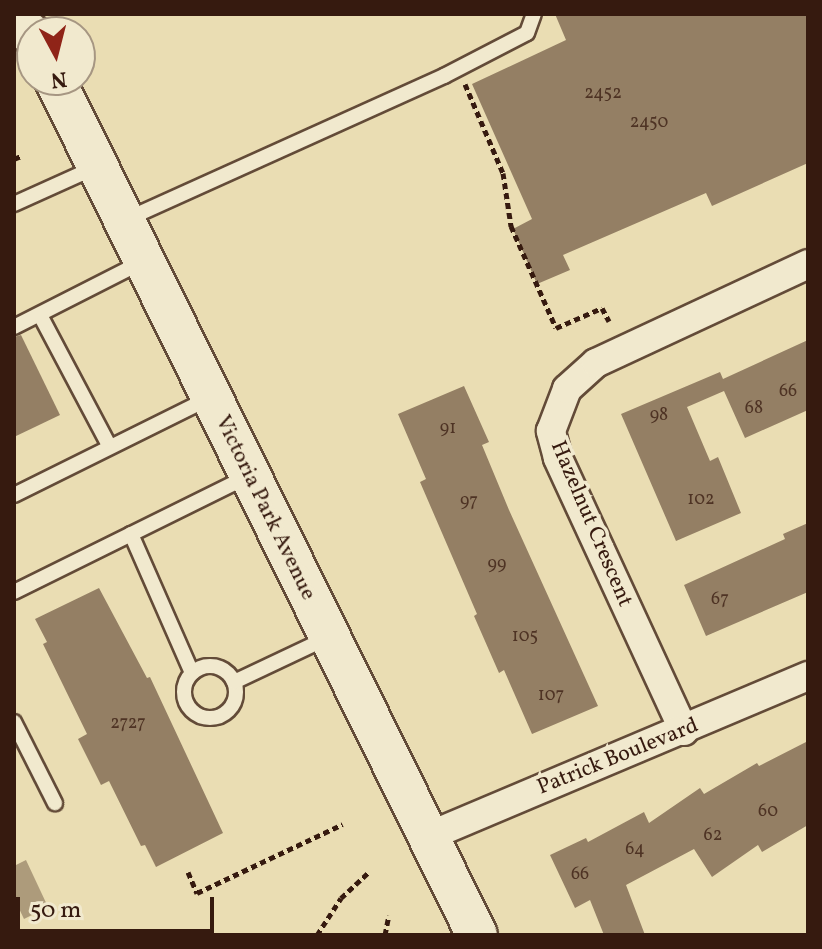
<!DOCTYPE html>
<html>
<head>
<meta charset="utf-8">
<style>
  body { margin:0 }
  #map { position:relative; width:822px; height:949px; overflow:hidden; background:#eaddb3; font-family:Vollkorn,serif }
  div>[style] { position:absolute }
  .water>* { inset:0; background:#ad9b7b }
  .building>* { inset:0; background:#947f64 }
  .path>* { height:5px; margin-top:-2.5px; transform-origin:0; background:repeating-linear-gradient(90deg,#361a0f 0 6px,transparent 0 10px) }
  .roads { filter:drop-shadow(2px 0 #634b38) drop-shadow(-2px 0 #634b38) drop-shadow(0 2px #634b38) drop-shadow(0 -2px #634b38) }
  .lane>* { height:14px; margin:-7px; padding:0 7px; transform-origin:7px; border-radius:7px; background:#f1e9ce }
  .lane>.ring { margin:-7px; padding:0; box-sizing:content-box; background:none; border:14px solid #f1e9ce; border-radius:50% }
  .street>* { height:28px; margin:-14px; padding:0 14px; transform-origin:14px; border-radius:14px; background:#f1e9ce }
  .secondary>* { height:40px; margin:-20px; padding:0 20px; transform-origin:20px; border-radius:20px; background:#f1e9ce }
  span { translate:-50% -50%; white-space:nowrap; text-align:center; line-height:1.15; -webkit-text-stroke:7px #f1e9ce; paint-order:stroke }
  .number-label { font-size:18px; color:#4e3324 }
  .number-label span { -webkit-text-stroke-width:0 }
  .street-label { font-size:22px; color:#361a0f }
  .frame { position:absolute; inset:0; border:16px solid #361a0f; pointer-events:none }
  .north { position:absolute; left:16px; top:16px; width:80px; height:80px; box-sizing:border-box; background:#f1e9ce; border:2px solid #a69682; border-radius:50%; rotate:173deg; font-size:22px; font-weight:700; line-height:32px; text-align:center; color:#361a0f }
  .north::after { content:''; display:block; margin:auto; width:28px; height:36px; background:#8f2418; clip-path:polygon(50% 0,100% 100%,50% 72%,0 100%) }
  .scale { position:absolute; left:16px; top:897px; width:198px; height:36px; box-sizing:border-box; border:4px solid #361a0f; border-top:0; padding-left:10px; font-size:24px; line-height:28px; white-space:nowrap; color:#361a0f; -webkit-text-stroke:6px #f1e9ce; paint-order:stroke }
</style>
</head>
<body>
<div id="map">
  <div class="water">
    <div style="clip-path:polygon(26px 860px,48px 907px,24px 919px,14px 898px,14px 866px)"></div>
  </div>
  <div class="building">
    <div style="clip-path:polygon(555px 14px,808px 14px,808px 163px,712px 206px,706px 193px,563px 255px,570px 270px,537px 284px,513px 229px,532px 219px,472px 84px,566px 40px)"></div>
    <div style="clip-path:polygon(21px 335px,60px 415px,14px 437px,14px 337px)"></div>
    <div style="clip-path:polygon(808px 340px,808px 410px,745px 438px,724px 391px,687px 407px,710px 461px,718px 457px,741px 513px,676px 541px,621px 414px,720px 372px,723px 379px)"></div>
    <div style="clip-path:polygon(464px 386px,489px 442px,482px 445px,509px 510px,598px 706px,532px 734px,504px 670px,499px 673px,474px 616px,477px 614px,420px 482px,426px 479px,398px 414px)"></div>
    <div style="clip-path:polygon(808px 523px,808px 592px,706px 636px,684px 585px,785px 539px,783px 534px)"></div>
    <div style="clip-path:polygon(99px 588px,147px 678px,150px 677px,223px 833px,156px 867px,145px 845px,141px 846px,109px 781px,101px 785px,78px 739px,87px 734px,43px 644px,47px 642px,35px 619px)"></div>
    <div style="clip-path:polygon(808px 741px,808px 825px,762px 852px,758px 845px,712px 877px,694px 849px,626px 885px,645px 935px,604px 935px,590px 900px,575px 908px,550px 855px,586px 838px,588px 842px,644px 812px,649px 823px,700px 788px,704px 794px,757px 763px,759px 766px)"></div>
  </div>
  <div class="path">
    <div style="left:465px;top:84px;width:97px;rotate:66.9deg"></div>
    <div style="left:503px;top:173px;width:54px;rotate:81.4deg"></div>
    <div style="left:511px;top:226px;width:111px;rotate:66.2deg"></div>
    <div style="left:556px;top:328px;width:50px;rotate:-23.5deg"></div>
    <div style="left:602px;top:308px;width:15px;rotate:62deg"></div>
    <div style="left:14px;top:159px;width:8px;rotate:-23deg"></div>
    <div style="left:188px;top:872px;width:23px;rotate:67deg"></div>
    <div style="left:197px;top:893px;width:161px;rotate:-25.3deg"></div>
    <div style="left:317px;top:935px;width:44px;rotate:-57deg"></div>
    <div style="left:341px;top:898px;width:37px;rotate:-43deg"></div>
    <div style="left:385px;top:935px;width:20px;rotate:-79deg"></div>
  </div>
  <div class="roads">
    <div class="lane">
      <div style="left:14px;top:204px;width:90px;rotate:-24.3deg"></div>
      <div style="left:125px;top:220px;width:350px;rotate:-24.3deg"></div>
      <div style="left:444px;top:76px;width:93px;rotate:-27.4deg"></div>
      <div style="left:527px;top:33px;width:20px;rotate:-70deg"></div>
      <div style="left:40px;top:315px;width:149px;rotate:62.1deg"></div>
      <div style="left:14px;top:327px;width:144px;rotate:-26.9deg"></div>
      <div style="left:14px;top:495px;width:220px;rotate:-26.4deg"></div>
      <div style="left:131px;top:534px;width:152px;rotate:66.3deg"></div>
      <div style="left:14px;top:592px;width:260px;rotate:-26.3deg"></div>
      <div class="ring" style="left:184px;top:666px;width:38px;height:38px"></div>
      <div style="left:234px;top:682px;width:103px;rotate:-25.3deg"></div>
      <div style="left:14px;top:722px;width:91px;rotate:63.2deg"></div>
    </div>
    <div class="street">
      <div style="left:684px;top:731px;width:301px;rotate:-114.8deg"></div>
      <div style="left:558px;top:458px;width:28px;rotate:-105deg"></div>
      <div style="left:551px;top:431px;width:45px;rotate:-69.1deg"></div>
      <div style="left:567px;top:389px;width:39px;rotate:-42deg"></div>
      <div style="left:596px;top:363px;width:234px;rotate:-25deg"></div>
      <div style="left:427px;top:837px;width:414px;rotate:-22.9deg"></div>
    </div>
    <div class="secondary">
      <div style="left:14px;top:20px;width:23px;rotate:40deg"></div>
      <div style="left:55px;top:80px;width:953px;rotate:63.73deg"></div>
    </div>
  </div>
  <div class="number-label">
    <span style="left:603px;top:94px">2452</span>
    <span style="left:649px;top:123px">2450</span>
    <span style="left:788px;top:392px">66</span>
    <span style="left:754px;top:409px">68</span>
    <span style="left:659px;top:416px">98</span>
    <span style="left:448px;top:429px">91</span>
    <span style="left:701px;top:500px">102</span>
    <span style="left:469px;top:502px">97</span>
    <span style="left:497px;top:565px">99</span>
    <span style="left:720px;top:600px">67</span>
    <span style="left:525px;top:637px">105</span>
    <span style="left:551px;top:696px">107</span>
    <span style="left:128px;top:724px">2727</span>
    <span style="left:768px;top:812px">60</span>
    <span style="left:713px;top:836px">62</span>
    <span style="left:635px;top:850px">64</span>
    <span style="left:580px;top:875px">66</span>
  </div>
  <div class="street-label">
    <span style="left:265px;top:508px;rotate:64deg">Victoria Park Avenue</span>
    <span style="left:591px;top:524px;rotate:67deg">Hazelnut Crescent</span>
    <span style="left:618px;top:757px;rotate:-22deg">Patrick Boulevard</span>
  </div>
  <div class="frame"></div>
  <div class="north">N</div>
  <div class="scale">50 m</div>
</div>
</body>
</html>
